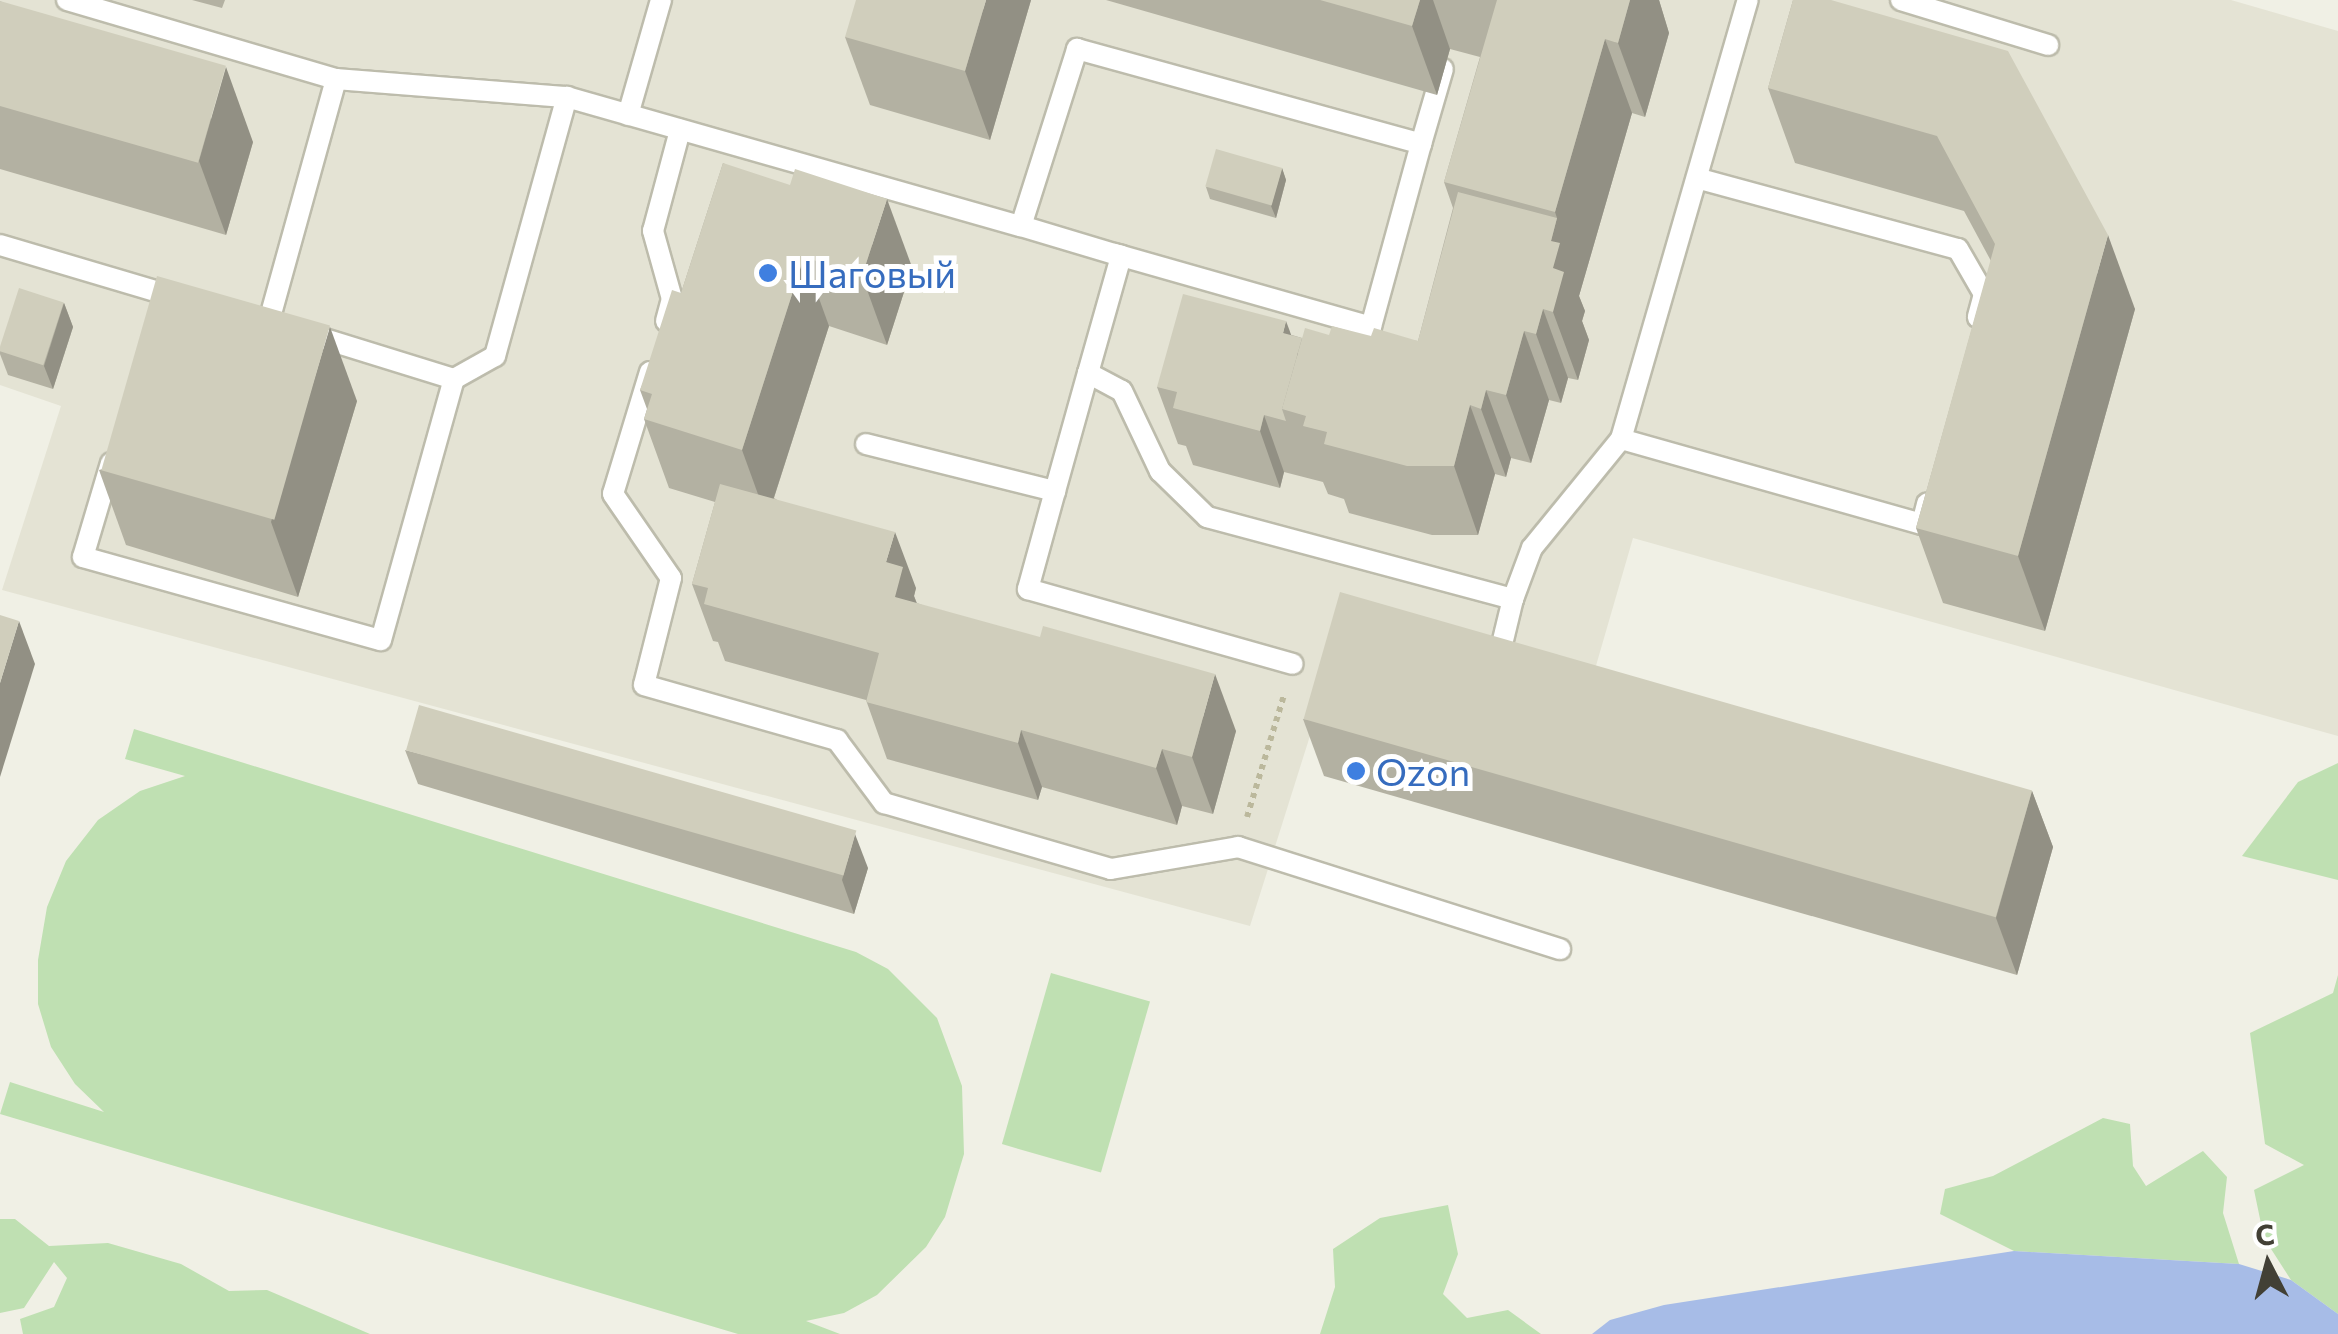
<!DOCTYPE html>
<html>
<head>
<meta charset="utf-8">
<style>
  body { margin:0 }
  #map { position:relative; width:2338px; height:1334px; overflow:hidden; background:#f0f0e5; font-family:Commissioner,sans-serif }
  div>[style] { position:absolute }
  .residential>* { inset:0; background:#e4e3d4 }
  .green>* { inset:0; background:#bfe0b2; transform-origin:0 0 }
  .water>* { inset:0; background:#a7bce7 }
  .path>* { height:6px; margin-top:-3px; transform-origin:0; background:repeating-linear-gradient(90deg,#bbb89c 0 5px,transparent 0 10px) }
  .roads { filter:drop-shadow(2px 0 #bdbcac) drop-shadow(-2px 0 #bdbcac) drop-shadow(0 2px #bdbcac) drop-shadow(0 -2px #bdbcac) }
  .lane>* { height:20px; margin:-10px; padding:0 10px; transform-origin:10px; border-radius:10px; background:#fff }
  .wall>* { inset:0; background:#b3b1a2 }
  .shaded-wall>* { inset:0; background:#929084 }
  .building>* { inset:0; background:#d0cebc; transform-origin:0 0 }
  .dots>* { width:28px; height:28px; translate:-50% -50%; box-sizing:border-box; border:5px solid #fff; border-radius:50% }
  span { translate:-50% -50%; white-space:nowrap; text-align:center; line-height:1.15; -webkit-text-stroke:10px #fff; paint-order:stroke }
  .shop-label { font-size:38px; color:#366cbe }
  .left { translate:0 -50%; text-align:left }
  .north { position:absolute; left:2218px; top:1214px; width:100px; height:100px; -webkit-text-stroke:8px #fff; paint-order:stroke; rotate:354deg; font-size:28px; font-weight:700; line-height:40px; text-align:center; color:#424035 }
  .north::after { content:''; display:block; margin:auto; width:35px; height:45px; background:#424035; clip-path:polygon(50% 0,100% 100%,50% 72%,0 100%) }
</style>
</head>
<body>
<div id="map">
  <div class="residential">
    <div style="clip-path:polygon(0 0,2231px 0,2338px 31px,2338px 736px,1633px 538px,1593px 676px,1350px 609px,1250px 926px,2px 590px,61px 406px,0 385px)"></div>
  </div>
  <div class="green">
    <div style="clip-path:polygon(134px 729px,856px 952px,888px 969px,937px 1018px,962px 1086px,964px 1154px,945px 1217px,926px 1247px,877px 1295px,844px 1313px,806px 1321px,840px 1334px,738px 1334px,0 1114px,10px 1082px,104px 1112px,75px 1084px,51px 1047px,38px 1004px,38px 960px,47px 907px,66px 861px,98px 820px,140px 791px,185px 776px,125px 759px)"></div>
    <div style="clip-path:polygon(2338px 763px,2338px 880px,2242px 856px,2298px 782px)"></div>
    <div style="left:1051px;top:973px;width:103px;height:178px;rotate:16deg"></div>
    <div style="clip-path:polygon(2338px 975px,2338px 1314px,2291px 1280px,2264px 1238px,2254px 1190px,2304px 1165px,2265px 1144px,2250px 1033px,2333px 993px)"></div>
    <div style="clip-path:polygon(2103px 1118px,2130px 1124px,2133px 1166px,2146px 1186px,2203px 1151px,2227px 1177px,2223px 1213px,2239px 1264px,2014px 1251px,1940px 1214px,1945px 1189px,1993px 1176px)"></div>
    <div style="clip-path:polygon(1448px 1205px,1458px 1254px,1443px 1294px,1467px 1318px,1508px 1310px,1541px 1334px,1320px 1334px,1335px 1287px,1333px 1249px,1380px 1218px)"></div>
    <div style="clip-path:polygon(15px 1219px,49px 1246px,108px 1243px,181px 1264px,229px 1291px,267px 1290px,370px 1334px,23px 1334px,20px 1319px,54px 1307px,67px 1278px,54px 1262px,24px 1308px,0 1313px,0 1219px)"></div>
  </div>
  <div class="water">
    <div style="clip-path:polygon(2014px 1251px,2239px 1264px,2291px 1280px,2338px 1314px,2338px 1334px,1592px 1334px,1610px 1320px,1664px 1305px)"></div>
  </div>
  <div class="path">
    <div style="left:1247px;top:817px;width:127px;rotate:-73.1deg"></div>
  </div>
  <div class="roads">
    <div class="lane">
      <div style="left:67px;top:0;width:280px;rotate:16.4deg"></div>
      <div style="left:1901px;top:0;width:154px;rotate:17deg"></div>
      <div style="left:628px;top:115px;width:120px;rotate:-74deg"></div>
      <div style="left:1421px;top:144px;width:78px;rotate:-73.7deg"></div>
      <div style="left:1700px;top:179px;width:267px;rotate:15.2deg"></div>
      <div style="left:1958px;top:249px;width:52px;rotate:60deg"></div>
      <div style="left:1984px;top:294px;width:24px;rotate:105deg"></div>
      <div style="left:0;top:245px;width:184px;rotate:16.5deg"></div>
      <div style="left:258px;top:318px;width:11px;rotate:15deg"></div>
      <div style="left:269px;top:321px;width:251px;rotate:-74.5deg"></div>
      <div style="left:336px;top:79px;width:232px;rotate:4.5deg"></div>
      <div style="left:567px;top:97px;width:472px;rotate:15.9deg"></div>
      <div style="left:666px;top:321px;width:23px;rotate:-75deg"></div>
      <div style="left:672px;top:299px;width:71px;rotate:-105.6deg"></div>
      <div style="left:653px;top:231px;width:105px;rotate:-75deg"></div>
      <div style="left:650px;top:372px;width:127px;rotate:106.9deg"></div>
      <div style="left:613px;top:494px;width:102px;rotate:55.4deg"></div>
      <div style="left:671px;top:578px;width:110px;rotate:104.2deg"></div>
      <div style="left:644px;top:685px;width:201px;rotate:15.9deg"></div>
      <div style="left:837px;top:740px;width:79px;rotate:53.3deg"></div>
      <div style="left:884px;top:803px;width:236px;rotate:16.2deg"></div>
      <div style="left:1111px;top:869px;width:129px;rotate:-9.8deg"></div>
      <div style="left:1238px;top:847px;width:338px;rotate:17.6deg"></div>
      <div style="left:1088px;top:373px;width:38px;rotate:28deg"></div>
      <div style="left:1122px;top:391px;width:89px;rotate:64.6deg"></div>
      <div style="left:1160px;top:471px;width:66px;rotate:44.4deg"></div>
      <div style="left:1207px;top:517px;width:317px;rotate:15deg"></div>
      <div style="left:1513px;top:599px;width:54px;rotate:-69.6deg"></div>
      <div style="left:1532px;top:548px;width:141px;rotate:-50.8deg"></div>
      <div style="left:1621px;top:439px;width:457px;rotate:-73.9deg"></div>
      <div style="left:454px;top:379px;width:47px;rotate:-29.3deg"></div>
      <div style="left:495px;top:356px;width:269px;rotate:-74.5deg"></div>
      <div style="left:1621px;top:439px;width:313px;rotate:15.8deg"></div>
      <div style="left:1922px;top:524px;width:21px;rotate:-76deg"></div>
      <div style="left:866px;top:444px;width:195px;rotate:14deg"></div>
      <div style="left:1055px;top:491px;width:102px;rotate:105.4deg"></div>
      <div style="left:1028px;top:589px;width:275px;rotate:15.8deg"></div>
      <div style="left:111px;top:463px;width:98px;rotate:106.6deg"></div>
      <div style="left:83px;top:557px;width:309px;rotate:15.6deg"></div>
      <div style="left:381px;top:640px;width:271px;rotate:-74.4deg"></div>
      <div style="left:454px;top:379px;width:149px;rotate:-162.8deg"></div>
      <div style="left:1055px;top:491px;width:123px;rotate:-74.4deg"></div>
      <div style="left:1088px;top:373px;width:122px;rotate:-74.2deg"></div>
      <div style="left:1121px;top:256px;width:104px;rotate:-163.3deg"></div>
      <div style="left:1021px;top:226px;width:186px;rotate:-72.4deg"></div>
      <div style="left:1077px;top:49px;width:357px;rotate:15.4deg"></div>
      <div style="left:1421px;top:144px;width:190px;rotate:105.3deg"></div>
      <div style="left:1371px;top:327px;width:267px;rotate:-164.1deg"></div>
      <div style="left:1497px;top:665px;width:68px;rotate:-76.4deg"></div>
    </div>
  </div>
  <div class="wall">
    <div style="clip-path:polygon(192px 0,225px 0,222px 8px)"></div>
    <div style="clip-path:polygon(1031px 0,990px 140px,870px 105px,845px 37px)"></div>
    <div style="clip-path:polygon(1106px 0,1659px 0,1669px 33px,1645px 117px,1632px 113px,1579px 296px,1585px 311px,1582px 321px,1589px 340px,1578px 380px,1568px 378px,1561px 403px,1549px 400px,1531px 463px,1511px 458px,1506px 477px,1495px 474px,1478px 535px,1432px 535px,1349px 513px,1344px 499px,1328px 494px,1323px 482px,1284px 472px,1280px 488px,1193px 465px,1186px 446px,1178px 444px,1157px 387px,1292px 335px,1302px 338px,1329px 335px,1371px 336px,1418px 341px,1453px 208px,1444px 182px,1480px 57px,1450px 49px,1437px 95px)"></div>
    <div style="clip-path:polygon(1793px 0,2135px 309px,2045px 631px,1943px 603px,1916px 528px,1991px 261px,1964px 211px,1795px 163px,1768px 88px)"></div>
    <div style="clip-path:polygon(0 1px,253px 142px,226px 235px,0 169px)"></div>
    <div style="clip-path:polygon(723px 163px,912px 267px,887px 345px,829px 326px,774px 498px,916px 588px,914px 596px,917px 603px,1236px 731px,1213px 814px,1182px 806px,1177px 825px,1042px 787px,1038px 800px,887px 759px,866px 700px,725px 661px,718px 642px,713px 641px,692px 584px,715px 502px,669px 488px,644px 419px,647px 409px,640px 390px,681px 293px)"></div>
    <div style="clip-path:polygon(1282px 168px,1286px 180px,1276px 218px,1210px 199px,1206px 187px)"></div>
    <div style="clip-path:polygon(64px 303px,73px 327px,53px 389px,8px 375px,0 354px,0 348px)"></div>
    <div style="clip-path:polygon(357px 401px,298px 597px,126px 545px,99px 470px)"></div>
    <div style="clip-path:polygon(1303px 719px,2032px 791px,2053px 847px,2017px 975px,1324px 776px)"></div>
    <div style="clip-path:polygon(405px 750px,868px 868px,854px 914px,418px 784px)"></div>
  </div>
  <div class="shaded-wall">
    <div style="clip-path:polygon(986px 0,1031px 0,990px 140px,965px 71px)"></div>
    <div style="clip-path:polygon(1420px 0,1433px 0,1450px 49px,1437px 95px,1412px 26px)"></div>
    <div style="clip-path:polygon(1630px 0,1659px 0,1669px 33px,1645px 117px,1618px 43px)"></div>
    <div style="clip-path:polygon(1605px 39px,1632px 113px,1579px 296px,1585px 311px,1582px 321px,1589px 340px,1578px 380px,1553px 312px,1551px 241px,1557px 218px,1555px 212px)"></div>
    <div style="clip-path:polygon(226px 67px,253px 142px,226px 235px,199px 161px)"></div>
    <div style="clip-path:polygon(1282px 168px,1286px 180px,1276px 218px,1271px 206px)"></div>
    <div style="clip-path:polygon(887px 199px,912px 267px,887px 345px,862px 276px)"></div>
    <div style="clip-path:polygon(2108px 235px,2135px 309px,2045px 631px,2018px 556px)"></div>
    <div style="clip-path:polygon(804px 257px,829px 326px,767px 519px,742px 450px)"></div>
    <div style="clip-path:polygon(64px 303px,73px 327px,53px 389px,44px 366px)"></div>
    <div style="clip-path:polygon(1543px 309px,1568px 378px,1561px 403px,1536px 334px)"></div>
    <div style="clip-path:polygon(1286px 321px,1302px 364px,1283px 333px)"></div>
    <div style="clip-path:polygon(330px 327px,357px 401px,298px 597px,271px 522px)"></div>
    <div style="clip-path:polygon(1524px 331px,1549px 400px,1531px 463px,1506px 395px)"></div>
    <div style="clip-path:polygon(1486px 390px,1511px 458px,1506px 477px,1481px 409px)"></div>
    <div style="clip-path:polygon(1470px 405px,1495px 474px,1478px 535px,1454px 466px)"></div>
    <div style="clip-path:polygon(1264px 415px,1284px 472px,1280px 488px,1260px 431px)"></div>
    <div style="clip-path:polygon(895px 532px,916px 588px,914px 596px,924px 624px,895px 597px,886px 562px)"></div>
    <div style="clip-path:polygon(19px 621px,35px 664px,0 777px,0 683px)"></div>
    <div style="clip-path:polygon(1215px 674px,1236px 731px,1213px 814px,1192px 757px)"></div>
    <div style="clip-path:polygon(1021px 730px,1042px 787px,1038px 800px,1018px 743px)"></div>
    <div style="clip-path:polygon(1162px 749px,1182px 806px,1177px 825px,1156px 768px)"></div>
    <div style="clip-path:polygon(2032px 791px,2053px 847px,2017px 975px,1996px 918px)"></div>
    <div style="clip-path:polygon(855px 834px,868px 868px,854px 914px,842px 880px)"></div>
  </div>
  <div class="building">
    <div style="clip-path:polygon(856px 0,986px 0,965px 71px,845px 37px)"></div>
    <div style="clip-path:polygon(1320px 0,1420px 0,1412px 26px)"></div>
    <div style="clip-path:polygon(1497px 0,1630px 0,1618px 43px,1605px 39px,1555px 212px,1444px 182px)"></div>
    <div style="clip-path:polygon(1793px 0,1831px 0,2008px 51px,2108px 235px,2018px 556px,1916px 528px,1995px 244px,1937px 136px,1768px 88px)"></div>
    <div style="left:0;top:1px;width:235px;height:101px;rotate:16deg"></div>
    <div style="left:1216px;top:149px;width:69px;height:39px;rotate:16deg"></div>
    <div style="clip-path:polygon(723px 163px,790px 185px,795px 169px,887px 199px,862px 276px,804px 257px,742px 450px,644px 419px,652px 394px,640px 390px,672px 290px,681px 293px)"></div>
    <div style="clip-path:polygon(1458px 192px,1557px 218px,1551px 241px,1560px 243px,1553px 268px,1564px 272px,1553px 312px,1543px 309px,1536px 334px,1524px 331px,1506px 395px,1486px 390px,1481px 409px,1470px 405px,1454px 466px,1407px 466px,1324px 444px,1327px 432px,1303px 426px,1306px 416px,1282px 409px,1305px 328px,1329px 335px,1332px 326px,1371px 336px,1374px 328px,1418px 341px)"></div>
    <div style="left:157px;top:276px;width:180px;height:202px;rotate:16deg"></div>
    <div style="left:19px;top:288px;width:47px;height:66px;rotate:18deg"></div>
    <div style="clip-path:polygon(1183px 294px,1286px 321px,1283px 333px,1302px 338px,1282px 409px,1286px 421px,1264px 415px,1260px 431px,1173px 408px,1177px 392px,1157px 387px)"></div>
    <div style="clip-path:polygon(720px 484px,895px 532px,886px 562px,903px 567px,895px 597px,1040px 637px,1043px 626px,1215px 674px,1192px 757px,1162px 749px,1156px 768px,1021px 730px,1018px 743px,866px 702px,879px 653px,704px 604px,708px 588px,692px 584px)"></div>
    <div style="left:1340px;top:592px;width:720px;height:132px;rotate:16deg"></div>
    <div style="clip-path:polygon(0 615px,19px 621px,0 683px)"></div>
    <div style="left:419px;top:705px;width:455px;height:47px;rotate:16deg"></div>
  </div>
  <div class="dots">
    <div style="left:768px;top:273px;background:#3f7fe0"></div>
    <div style="left:1356px;top:771px;background:#3f7fe0"></div>
  </div>
  <div class="shop-label">
    <span class="left" style="left:788px;top:273px">Шаговый</span>
    <span class="left" style="left:1376px;top:771px">Ozon</span>
  </div>
  <div class="north">С</div>
</div>
</body>
</html>
